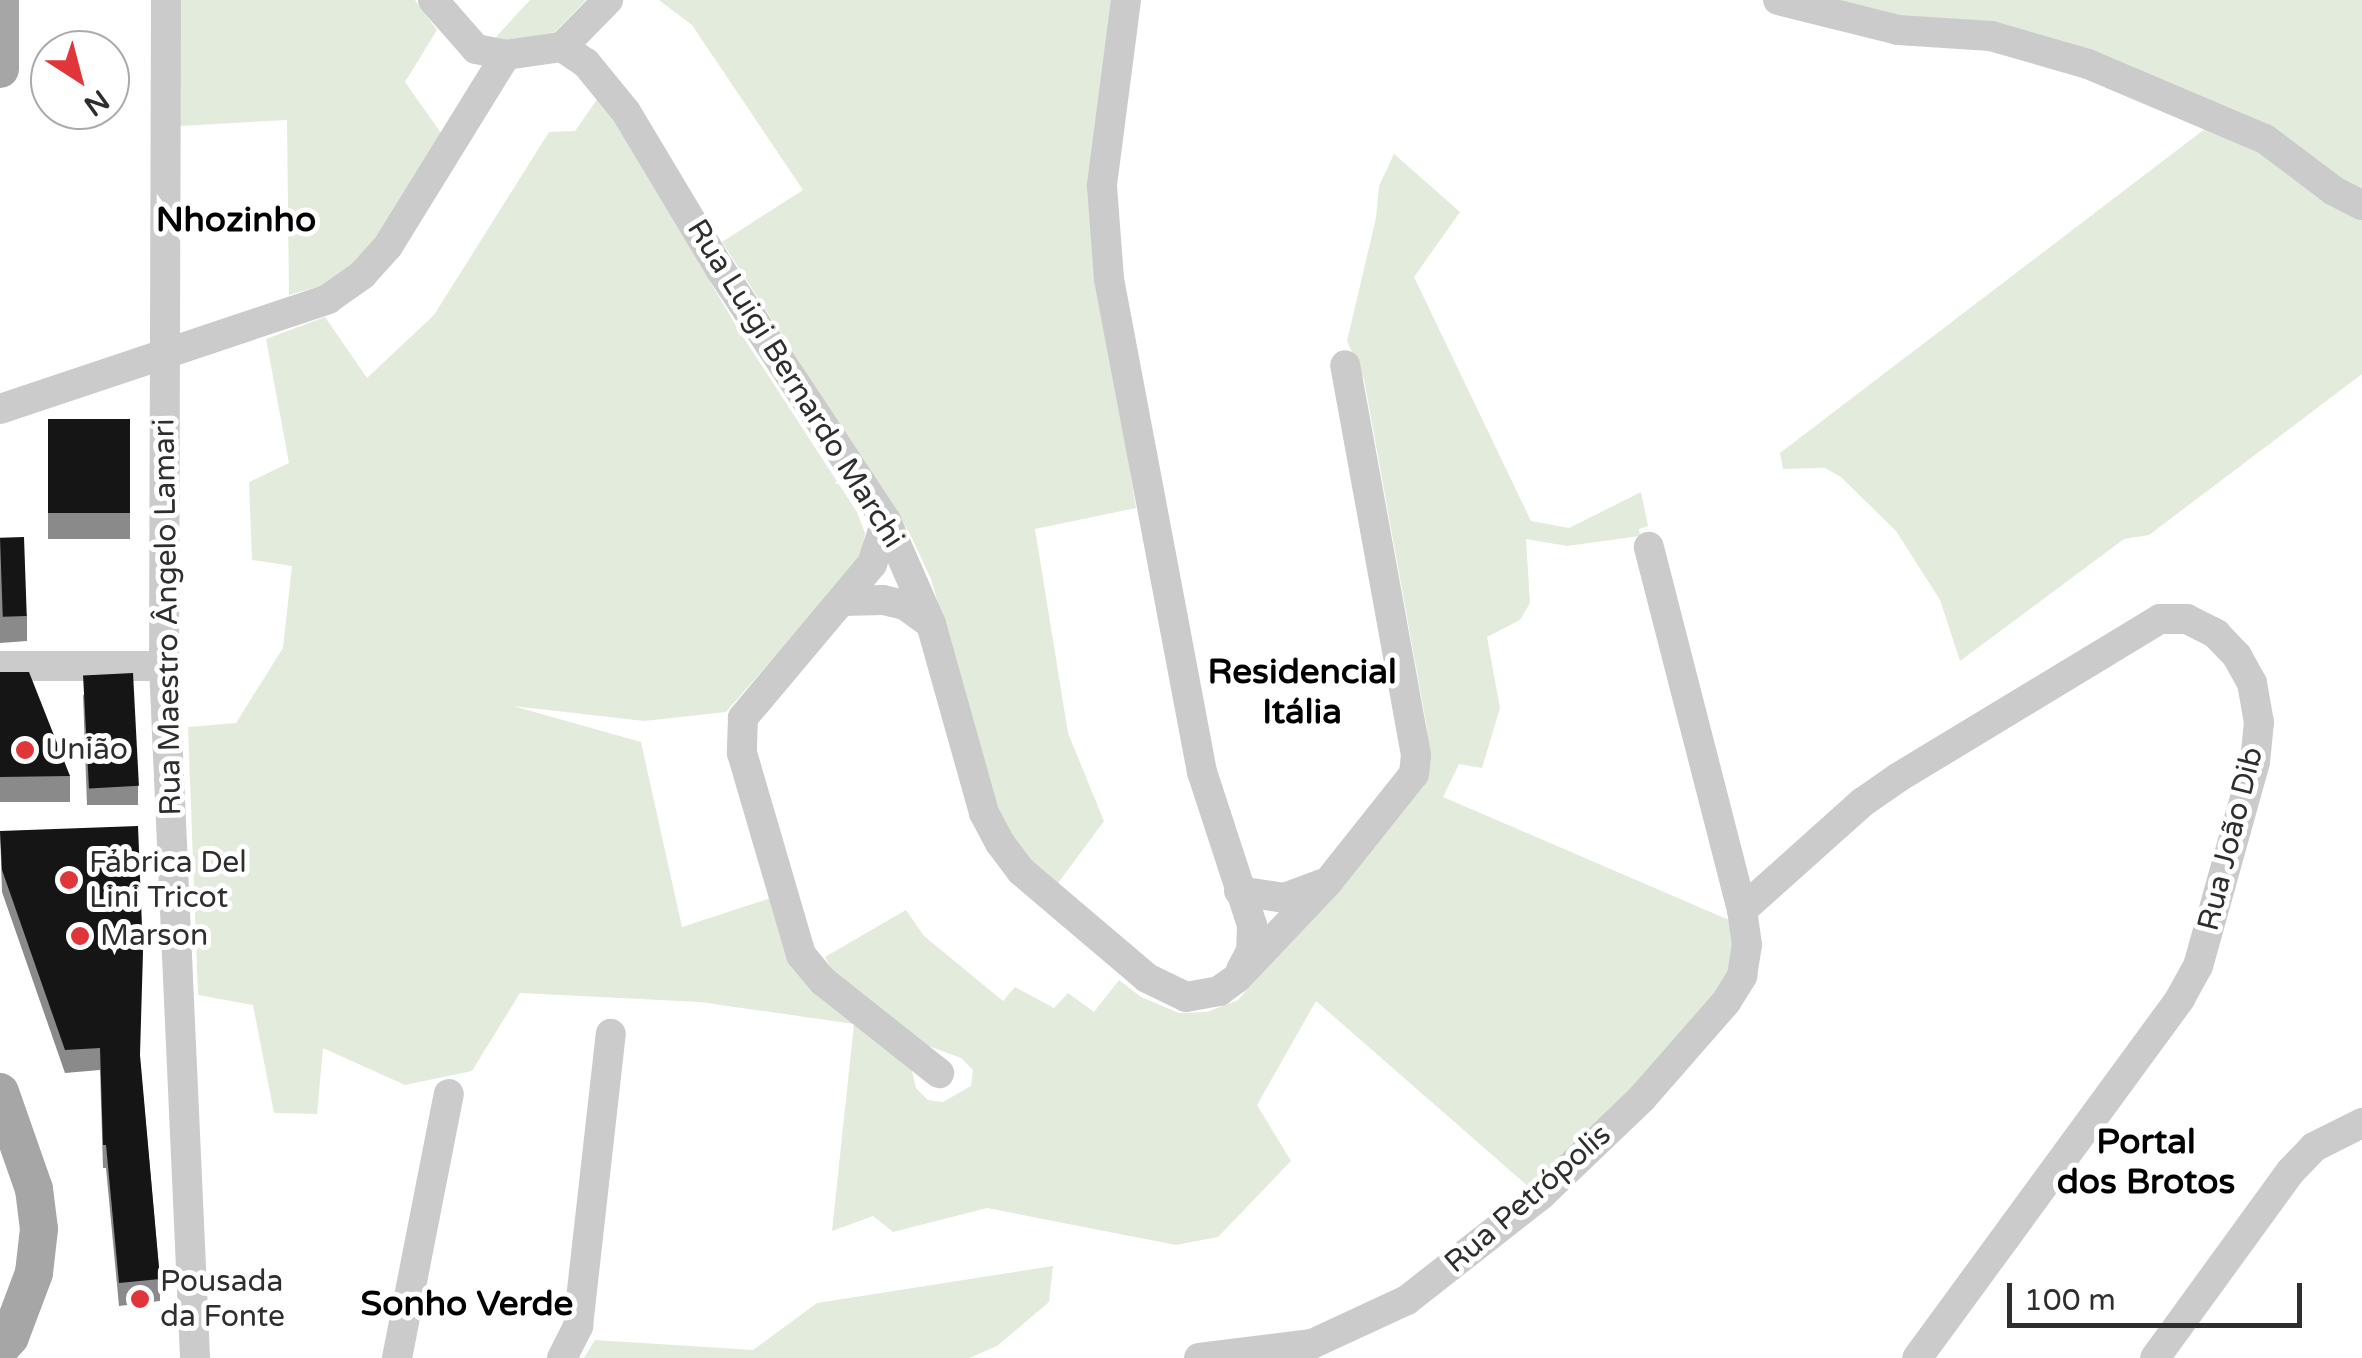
<!DOCTYPE html>
<html>
<head>
<meta charset="utf-8">
<style>
  body { margin:0 }
  #map { position:relative; width:2362px; height:1358px; overflow:hidden; background:#fff; font-family:"Varela Round",sans-serif }
  div>[style] { position:absolute }
  .green>* { inset:0; background:#e3ebdc }
  .minor>* { height:30px; margin:-15px; padding:0 15px; transform-origin:15px; border-radius:15px; background:#cbcbcb }
  .major>* { height:38px; margin:-19px; padding:0 19px; transform-origin:19px; border-radius:19px; background:#a6a6a6 }
  .wall>* { inset:0; background:#8a8a8a; transform-origin:0 0 }
  .building>* { inset:0; background:#151515; transform-origin:0 0 }
  .dots>* { width:28px; height:28px; translate:-50% -50%; box-sizing:border-box; border:5px solid #fff; border-radius:50% }
  span { translate:-50% -50%; white-space:nowrap; text-align:center; line-height:1.15; -webkit-text-stroke:10px #fff; paint-order:stroke }
  .street-label { font-size:30px; color:#2e2e2e }
  .poi-label { font-size:30px; color:#2e2e2e }
  .left { translate:0 -50%; text-align:left }
  .quarter-label { font-size:35px; color:#000; font-weight:700 }
  .north { position:absolute; left:30px; top:30px; width:100px; height:100px; box-sizing:border-box; background:#fff; border:2px solid #ababab; border-radius:50%; rotate:144deg; font-size:28px; font-weight:700; line-height:40px; text-align:center; color:#2e2e2e }
  .north::after { content:''; display:block; margin:auto; width:35px; height:45px; background:#e03639; clip-path:polygon(50% 0,100% 100%,50% 72%,0 100%) }
  .scale { position:absolute; left:2007px; top:1283px; width:295px; height:45px; box-sizing:border-box; border:5px solid #2e2e2e; border-top:0; padding-left:12px; font-size:30px; line-height:35px; white-space:nowrap; color:#2e2e2e; -webkit-text-stroke:8px #fff; paint-order:stroke }
</style>
</head>
<body>
<div id="map">
  <div class="green">
    <div style="clip-path:polygon(178px 0,415px 0,437px 30px,405px 82px,443px 136px,366px 252px,346px 272px,321px 286px,289px 295px,287px 120px,180px 126px)"></div>
    <div style="clip-path:polygon(530px 0,586px 0,552px 35px,525px 41px,494px 39px)"></div>
    <div style="clip-path:polygon(659px 0,1113px 0,1092px 237px,1136px 508px,1035px 529px,1068px 733px,1104px 821px,1056px 886px,1027px 864px,1003px 828px,931px 579px,909px 532px,722px 242px,803px 190px,692px 25px)"></div>
    <div style="clip-path:polygon(1794px 0,2362px 0,2362px 199px,2219px 110px)"></div>
    <div style="clip-path:polygon(600px 95px,738px 329px,857px 512px,865px 533px,861px 558px,726px 712px,644px 721px,513px 706px,641px 742px,682px 927px,771px 898px,912px 1071px,916px 1088px,928px 1100px,943px 1102px,971px 1086px,973px 1070px,961px 1058px,923px 1044px,837px 978px,825px 957px,906px 910px,924px 936px,1003px 1001px,1015px 987px,1054px 1008px,1068px 993px,1094px 1012px,1119px 980px,1141px 997px,1179px 1013px,1207px 1012px,1238px 1000px,1421px 788px,1428px 765px,1427px 728px,1364px 379px,1347px 341px,1376px 218px,1379px 186px,1394px 154px,1460px 212px,1414px 277px,1531px 521px,1569px 528px,1641px 492px,1648px 526px,1639px 529px,1640px 536px,1567px 546px,1526px 539px,1530px 603px,1520px 620px,1487px 637px,1500px 708px,1482px 768px,1459px 764px,1443px 797px,1729px 920px,1736px 943px,1733px 969px,1645px 1082px,1529px 1187px,1316px 1001px,1257px 1105px,1291px 1161px,1218px 1237px,1176px 1245px,987px 1208px,893px 1232px,873px 1216px,832px 1231px,854px 1024px,700px 1002px,520px 993px,472px 1071px,405px 1085px,323px 1048px,317px 1114px,274px 1113px,253px 1005px,198px 995px,188px 727px,236px 723px,283px 648px,292px 566px,252px 560px,249px 482px,289px 463px,266px 339px,325px 317px,367px 378px,434px 315px,549px 132px,575px 131px)"></div>
    <div style="clip-path:polygon(2214px 122px,2362px 210px,2362px 374px,2149px 535px,2124px 539px,1960px 661px,1940px 600px,1896px 531px,1841px 477px,1825px 468px,1783px 469px,1780px 453px)"></div>
    <div style="clip-path:polygon(1053px 1266px,1049px 1302px,997px 1346px,969px 1358px,584px 1358px,595px 1340px,753px 1350px,817px 1303px)"></div>
  </div>
  <div class="minor">
    <div style="left:166px;top:0;width:666px;rotate:90.17deg"></div>
    <div style="left:164px;top:666px;width:693px;rotate:87.43deg"></div>
    <div style="left:433px;top:0;width:65px;rotate:48.7deg"></div>
    <div style="left:476px;top:49px;width:31px;rotate:11deg"></div>
    <div style="left:506px;top:55px;width:57px;rotate:-8.1deg"></div>
    <div style="left:562px;top:47px;width:66px;rotate:-45.6deg"></div>
    <div style="left:1126px;top:0;width:188px;rotate:97.4deg"></div>
    <div style="left:1102px;top:186px;width:93px;rotate:85.7deg"></div>
    <div style="left:1109px;top:279px;width:502px;rotate:79.32deg"></div>
    <div style="left:1202px;top:772px;width:161px;rotate:71.9deg"></div>
    <div style="left:1252px;top:925px;width:26px;rotate:92deg"></div>
    <div style="left:1251px;top:951px;width:21px;rotate:118deg"></div>
    <div style="left:1778px;top:0;width:124px;rotate:14deg"></div>
    <div style="left:1898px;top:30px;width:93px;rotate:3.7deg"></div>
    <div style="left:1991px;top:36px;width:101px;rotate:16.1deg"></div>
    <div style="left:2088px;top:64px;width:192px;rotate:23deg"></div>
    <div style="left:2265px;top:139px;width:86px;rotate:37deg"></div>
    <div style="left:2334px;top:191px;width:31px;rotate:27deg"></div>
    <div style="left:562px;top:47px;width:29px;rotate:34deg"></div>
    <div style="left:586px;top:63px;width:63px;rotate:50.8deg"></div>
    <div style="left:626px;top:112px;width:183px;rotate:59.1deg"></div>
    <div style="left:720px;top:269px;width:302px;rotate:56.6deg"></div>
    <div style="left:886px;top:521px;width:112px;rotate:66.4deg"></div>
    <div style="left:931px;top:624px;width:196px;rotate:74.3deg"></div>
    <div style="left:984px;top:813px;width:34px;rotate:62deg"></div>
    <div style="left:1000px;top:843px;width:35px;rotate:53deg"></div>
    <div style="left:1021px;top:871px;width:165px;rotate:40.3deg"></div>
    <div style="left:1147px;top:978px;width:43px;rotate:26deg"></div>
    <div style="left:1186px;top:997px;width:34px;rotate:-10deg"></div>
    <div style="left:1219px;top:991px;width:22px;rotate:-36deg"></div>
    <div style="left:1237px;top:978px;width:132px;rotate:-46.5deg"></div>
    <div style="left:1328px;top:882px;width:138px;rotate:-51.5deg"></div>
    <div style="left:1414px;top:774px;width:19px;rotate:-84deg"></div>
    <div style="left:1416px;top:755px;width:396px;rotate:-100.3deg"></div>
    <div style="left:0;top:409px;width:346px;rotate:-18.5deg"></div>
    <div style="left:328px;top:299px;width:42px;rotate:-35.2deg"></div>
    <div style="left:362px;top:275px;width:39px;rotate:-48deg"></div>
    <div style="left:388px;top:246px;width:225px;rotate:-58.3deg"></div>
    <div style="left:886px;top:521px;width:45px;rotate:108deg"></div>
    <div style="left:872px;top:564px;width:201px;rotate:130deg"></div>
    <div style="left:743px;top:718px;width:35px;rotate:92deg"></div>
    <div style="left:742px;top:753px;width:210px;rotate:73.7deg"></div>
    <div style="left:801px;top:955px;width:35px;rotate:50deg"></div>
    <div style="left:824px;top:982px;width:147px;rotate:38.4deg"></div>
    <div style="left:843px;top:601px;width:40px;rotate:-1.4deg"></div>
    <div style="left:883px;top:600px;width:23px;rotate:13deg"></div>
    <div style="left:905px;top:605px;width:32px;rotate:36deg"></div>
    <div style="left:0;top:666px;width:164px"></div>
    <div style="left:1239px;top:891px;width:46px;rotate:8.8deg"></div>
    <div style="left:1284px;top:898px;width:40px;rotate:-20.2deg"></div>
    <div style="left:1742px;top:910px;width:162px;rotate:-41.8deg"></div>
    <div style="left:1863px;top:802px;width:44px;rotate:-34.8deg"></div>
    <div style="left:1899px;top:777px;width:305px;rotate:-31.2deg"></div>
    <div style="left:2160px;top:619px;width:27px"></div>
    <div style="left:2187px;top:619px;width:33px;rotate:27deg"></div>
    <div style="left:2216px;top:634px;width:30px;rotate:46deg"></div>
    <div style="left:2237px;top:656px;width:31px;rotate:61deg"></div>
    <div style="left:2252px;top:683px;width:40px;rotate:80deg"></div>
    <div style="left:2259px;top:722px;width:40px;rotate:95.7deg"></div>
    <div style="left:2255px;top:762px;width:212px;rotate:105.6deg"></div>
    <div style="left:2198px;top:966px;width:38px;rotate:119deg"></div>
    <div style="left:2180px;top:999px;width:445px;rotate:126.2deg"></div>
    <div style="left:397px;top:1358px;width:269px;rotate:-78.9deg"></div>
    <div style="left:562px;top:1358px;width:36px;rotate:-63deg"></div>
    <div style="left:578px;top:1326px;width:294px;rotate:-83.6deg"></div>
    <div style="left:1199px;top:1358px;width:114px;rotate:-7.1deg"></div>
    <div style="left:1312px;top:1344px;width:105px;rotate:-24.9deg"></div>
    <div style="left:1407px;top:1300px;width:170px;rotate:-38.1deg"></div>
    <div style="left:1541px;top:1195px;width:140px;rotate:-43.8deg"></div>
    <div style="left:1642px;top:1098px;width:128px;rotate:-48.8deg"></div>
    <div style="left:1726px;top:1002px;width:31px;rotate:-58deg"></div>
    <div style="left:1742px;top:976px;width:31px;rotate:-81deg"></div>
    <div style="left:1747px;top:945px;width:35px;rotate:-98deg"></div>
    <div style="left:1742px;top:910px;width:375px;rotate:-104.4deg"></div>
    <div style="left:2155px;top:1358px;width:231px;rotate:-54deg"></div>
    <div style="left:2291px;top:1171px;width:33px;rotate:-46deg"></div>
    <div style="left:2314px;top:1147px;width:54px;rotate:-26.6deg"></div>
  </div>
  <div class="major">
    <div style="left:0;top:69px;width:69px;rotate:-90deg"></div>
    <div style="left:0;top:1092px;width:103px;rotate:70.7deg"></div>
    <div style="left:34px;top:1189px;width:40px;rotate:82.9deg"></div>
    <div style="left:39px;top:1229px;width:44px;rotate:96.5deg"></div>
    <div style="left:34px;top:1273px;width:68px;rotate:110.6deg"></div>
    <div style="left:10px;top:1337px;width:15px;rotate:132deg"></div>
  </div>
  <div class="wall">
    <div style="left:130px;top:419px;width:120px;height:82px;rotate:90deg"></div>
    <div style="clip-path:polygon(0 538px,27px 616px,27px 641px,0 643px)"></div>
    <div style="clip-path:polygon(0 672px,70px 776px,70px 802px,0 802px)"></div>
    <div style="clip-path:polygon(83px 694px,138px 786px,138px 805px,87px 805px)"></div>
    <div style="clip-path:polygon(0 831px,140px 1060px,160px 1279px,160px 1301px,119px 1306px,106px 1168px,103px 1168px,100px 1070px,65px 1073px,2px 892px)"></div>
  </div>
  <div class="building">
    <div style="left:130px;top:419px;width:94px;height:82px;rotate:90deg"></div>
    <div style="left:24px;top:537px;width:79px;height:24px;rotate:88deg"></div>
    <div style="clip-path:polygon(0 672px,29px 672px,70px 776px,0 777px)"></div>
    <div style="left:133px;top:673px;width:113px;height:50px;rotate:87deg"></div>
    <div style="clip-path:polygon(138px 826px,143px 952px,140px 1055px,160px 1279px,119px 1283px,106px 1145px,103px 1145px,100px 1048px,65px 1050px,2px 870px,0 831px)"></div>
  </div>
  <div class="dots">
    <div style="left:25px;top:750px;background:#e03639"></div>
    <div style="left:69px;top:880px;background:#e03639"></div>
    <div style="left:80px;top:936px;background:#e03639"></div>
    <div style="left:140px;top:1299px;background:#e03639"></div>
  </div>
  <div class="street-label">
    <span style="left:795px;top:384px;rotate:58deg">Rua Luigi Bernardo Marchi</span>
    <span style="left:168px;top:617px;rotate:-91deg">Rua Maestro Ângelo Lamari</span>
    <span style="left:2231px;top:839px;rotate:-76deg">Rua João Dib</span>
    <span style="left:1528px;top:1199px;rotate:-41deg">Rua Petrópolis</span>
  </div>
  <div class="poi-label">
    <span class="left" style="left:45px;top:750px">União</span>
    <span class="left" style="left:89px;top:880px">Fábrica Del<br>Lini Tricot</span>
    <span class="left" style="left:100px;top:936px">Marson</span>
    <span class="left" style="left:160px;top:1299px">Pousada<br>da Fonte</span>
  </div>
  <div class="quarter-label">
    <span style="left:236px;top:220px">Nhozinho</span>
    <span style="left:1302px;top:692px">Residencial<br>Itália</span>
    <span style="left:2146px;top:1162px">Portal<br>dos Brotos</span>
    <span style="left:467px;top:1304px">Sonho Verde</span>
  </div>
  <div class="north">N</div>
  <div class="scale">100 m</div>
</div>
</body>
</html>
